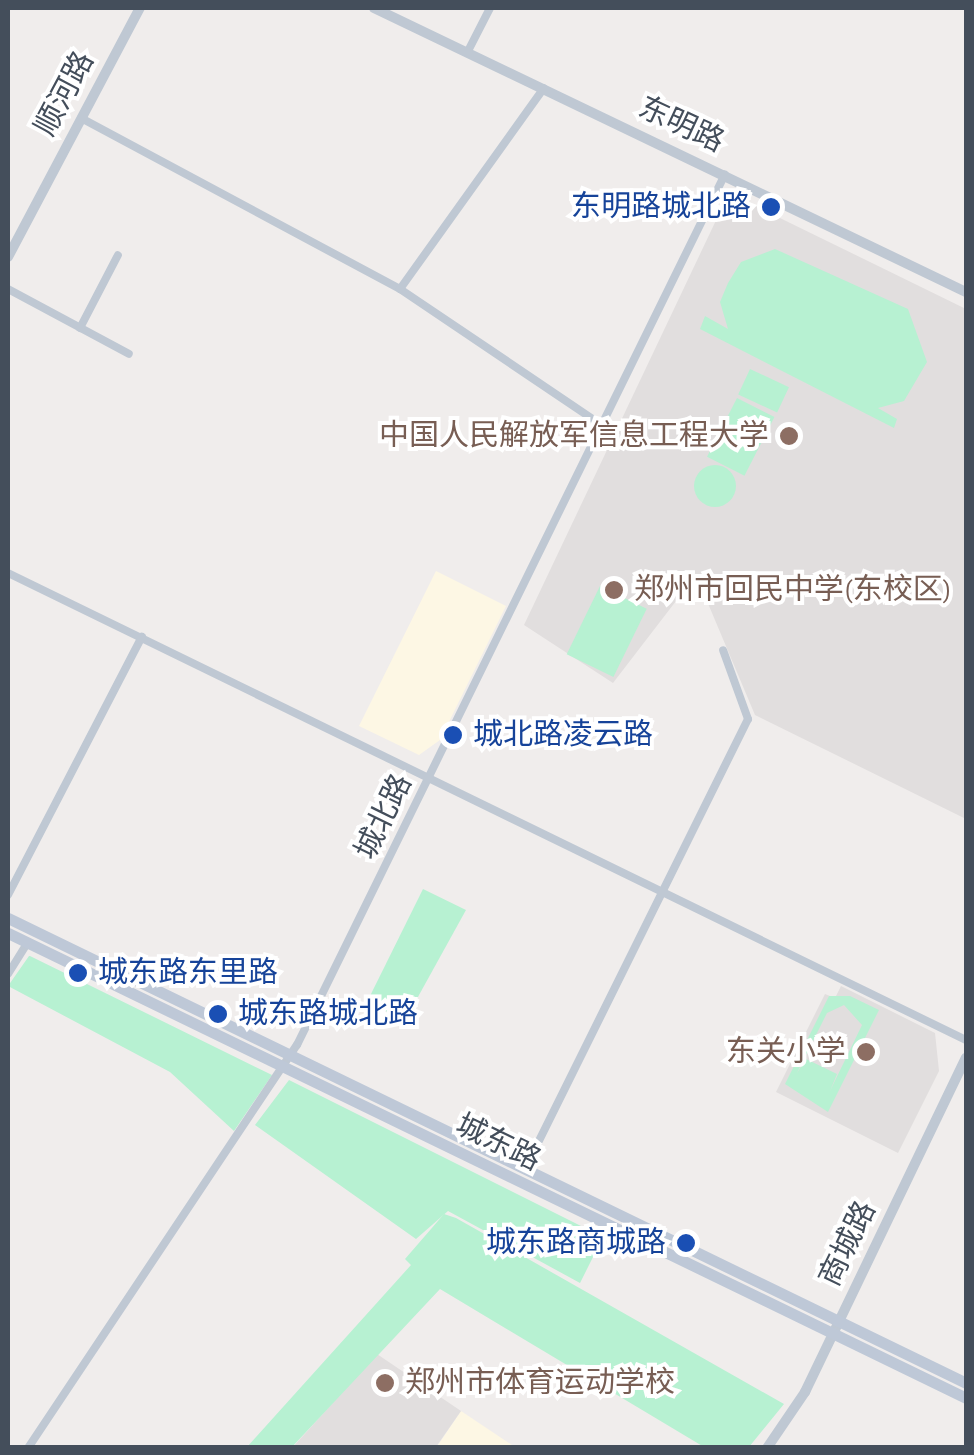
<!DOCTYPE html>
<html>
<head>
<meta charset="utf-8">
<style>
  body { margin:0 }
  #map { position:relative; width:974px; height:1455px; overflow:hidden; background:#f0edec; font-family:"Alegreya Sans","Noto Sans SC",sans-serif }
  div>[style] { position:absolute }
  .commercial>* { inset:0; background:#fdf7e4 }
  .education>* { inset:0; background:#e1dede }
  .green>* { inset:0; background:#b7f1d2; transform-origin:0 0 }
  .round { border-radius:50% }
  .minor>* { height:8px; margin:-4px; padding:0 4px; transform-origin:4px; border-radius:4px; background:#bfc8d3 }
  .tertiary>* { height:10px; margin:-5px; padding:0 5px; transform-origin:5px; border-radius:5px; background:#bfc8d3 }
  .secondary>* { height:11px; margin:-5.5px; padding:0 5.5px; transform-origin:5.5px; border-radius:5.5px; background:#bec8d7 }
  .dots>* { width:28px; height:28px; translate:-50% -50%; box-sizing:border-box; border:5px solid #fff; border-radius:50% }
  span { translate:-50% -50%; white-space:nowrap; text-align:center; line-height:1.15; -webkit-text-stroke:8px #fff; paint-order:stroke }
  .street-label { font-size:30px; color:#444e5b }
  .transit-label { font-size:30px; color:#164399 }
  .right { translate:-100% -50%; text-align:right }
  .left { translate:0 -50%; text-align:left }
  .education-label { font-size:30px; color:#785e54 }
  .frame { position:absolute; inset:0; border:10px solid #444e5b; pointer-events:none }
</style>
</head>
<body>
<div id="map">
  <div class="commercial">
    <div style="clip-path:polygon(436px 571px,506px 606px,440px 740px,419px 755px,359px 726px)"></div>
    <div style="clip-path:polygon(461px 1411px,515px 1447px,436px 1448px)"></div>
  </div>
  <div class="education">
    <div style="clip-path:polygon(729px 193px,966px 309px,966px 819px,755px 715px,696px 575px,613px 683px,524px 625px)"></div>
    <div style="clip-path:polygon(841px 986px,935px 1033px,939px 1071px,898px 1153px,776px 1092px,825px 994px,835px 998px)"></div>
    <div style="clip-path:polygon(377px 1354px,461px 1411px,436px 1447px,292px 1448px)"></div>
  </div>
  <div class="green">
    <div style="clip-path:polygon(775px 249px,908px 309px,927px 362px,904px 401px,878px 408px,897px 419px,894px 428px,700px 329px,705px 316px,728px 329px,720px 302px,728px 283px,741px 262px)"></div>
    <div style="left:750px;top:369px;width:43px;height:28px;rotate:25deg"></div>
    <div style="left:737px;top:398px;width:42px;height:66px;rotate:27deg"></div>
    <div class="round" style="left:694px;top:465px;width:42px;height:42px"></div>
    <div style="left:600px;top:586px;width:52px;height:76px;rotate:26deg"></div>
    <div style="clip-path:polygon(423px 889px,466px 910px,403px 1024px,369px 998px)"></div>
    <div style="clip-path:polygon(29px 956px,30px 956px,272px 1075px,234px 1131px,170px 1072px,8px 986px)"></div>
    <div style="clip-path:polygon(evenodd,829px 996px,850px 996px,879px 1010px,828px 1112px,785px 1084px,829px 996px,844px 1005px,862px 1025px,830px 1091px,837px 1074px,806px 1059px,797px 1073px,827px 1013px,844px 1005px)"></div>
    <div style="clip-path:polygon(289px 1080px,603px 1237px,580px 1283px,448px 1211px,416px 1239px,255px 1125px)"></div>
    <div style="clip-path:polygon(444px 1214px,456px 1218px,784px 1404px,749px 1447px,704px 1447px,440px 1289px,292px 1447px,247px 1447px,411px 1265px,405px 1259px)"></div>
  </div>
  <div class="minor">
    <div style="left:467px;top:53px;width:51px;rotate:-62.9deg"></div>
    <div style="left:81px;top:118px;width:362px;rotate:28.2deg"></div>
    <div style="left:400px;top:289px;width:244px;rotate:34deg"></div>
    <div style="left:8px;top:289px;width:137px;rotate:28.2deg"></div>
    <div style="left:400px;top:289px;width:247px;rotate:-54.4deg"></div>
    <div style="left:80px;top:328px;width:82px;rotate:-62.5deg"></div>
    <div style="left:8px;top:573px;width:1066px;rotate:25.99deg"></div>
    <div style="left:8px;top:895px;width:291px;rotate:-62.6deg"></div>
    <div style="left:8px;top:974px;width:36px;rotate:-58deg"></div>
    <div style="left:525px;top:1169px;width:502px;rotate:-63.64deg"></div>
    <div style="left:748px;top:719px;width:73px;rotate:-109.9deg"></div>
    <div style="left:28px;top:1448px;width:485px;rotate:-56.3deg"></div>
    <div style="left:297px;top:1045px;width:970px;rotate:-63.83deg"></div>
  </div>
  <div class="tertiary">
    <div style="left:374px;top:8px;width:657px;rotate:25.63deg"></div>
    <div style="left:8px;top:257px;width:282px;rotate:-62.1deg"></div>
    <div style="left:767px;top:1448px;width:68px;rotate:-55.8deg"></div>
    <div style="left:805px;top:1392px;width:371px;rotate:-64.3deg"></div>
  </div>
  <div class="secondary">
    <div style="left:8px;top:918px;width:1065px;rotate:25.89deg"></div>
    <div style="left:8px;top:933px;width:1065px;rotate:25.89deg"></div>
  </div>
  <div class="dots">
    <div style="left:771px;top:207px;background:#1a4fb4"></div>
    <div style="left:789px;top:436px;background:#8d6e63"></div>
    <div style="left:614px;top:590px;background:#8d6e63"></div>
    <div style="left:453px;top:735px;background:#1a4fb4"></div>
    <div style="left:78px;top:973px;background:#1a4fb4"></div>
    <div style="left:218px;top:1014px;background:#1a4fb4"></div>
    <div style="left:866px;top:1052px;background:#8d6e63"></div>
    <div style="left:686px;top:1243px;background:#1a4fb4"></div>
    <div style="left:385px;top:1383px;background:#8d6e63"></div>
  </div>
  <div class="street-label">
    <span style="left:65px;top:94px;rotate:-62deg">顺河路</span>
    <span style="left:681px;top:125px;rotate:25deg">东明路</span>
    <span style="left:384px;top:817px;rotate:-64deg">城北路</span>
    <span style="left:498px;top:1143px;rotate:26deg">城东路</span>
    <span style="left:848px;top:1244px;rotate:-64deg">商城路</span>
  </div>
  <div class="transit-label">
    <span class="right" style="left:751px;top:207px">东明路城北路</span>
    <span class="left" style="left:473px;top:735px">城北路凌云路</span>
    <span class="left" style="left:98px;top:973px">城东路东里路</span>
    <span class="left" style="left:238px;top:1014px">城东路城北路</span>
    <span class="right" style="left:666px;top:1243px">城东路商城路</span>
  </div>
  <div class="education-label">
    <span class="right" style="left:769px;top:436px">中国人民解放军信息工程大学</span>
    <span class="left" style="left:634px;top:590px">郑州市回民中学(东校区)</span>
    <span class="right" style="left:846px;top:1052px">东关小学</span>
    <span class="left" style="left:405px;top:1383px">郑州市体育运动学校</span>
  </div>
  <div class="frame"></div>
</div>
</body>
</html>
